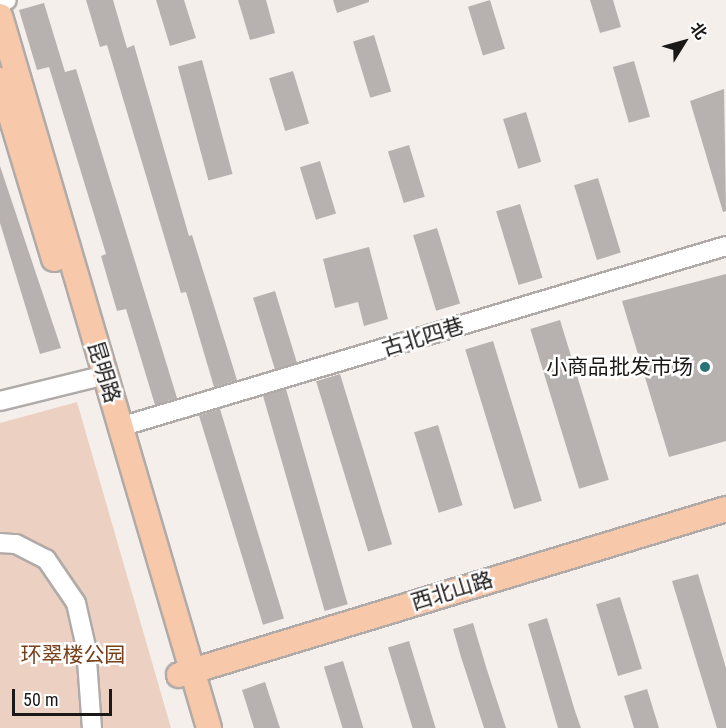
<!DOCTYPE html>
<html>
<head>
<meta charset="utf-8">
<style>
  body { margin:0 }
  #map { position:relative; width:726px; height:728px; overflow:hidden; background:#f5efec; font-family:"Roboto Condensed","Noto Sans SC",sans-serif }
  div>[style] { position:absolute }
  .green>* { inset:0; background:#ecd1c2 }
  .building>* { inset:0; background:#b7b2af; transform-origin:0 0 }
  .roads { filter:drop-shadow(2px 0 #b0aba8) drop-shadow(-2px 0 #b0aba8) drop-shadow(0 2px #b0aba8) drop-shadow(0 -2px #b0aba8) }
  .minor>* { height:18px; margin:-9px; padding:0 9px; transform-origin:9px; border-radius:9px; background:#fff }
  .major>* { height:24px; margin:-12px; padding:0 12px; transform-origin:12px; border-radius:12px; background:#f8c8aa }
  .dots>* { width:16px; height:16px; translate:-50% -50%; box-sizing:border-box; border:3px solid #fff; border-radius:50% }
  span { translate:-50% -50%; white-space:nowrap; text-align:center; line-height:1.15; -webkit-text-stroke:5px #fff; paint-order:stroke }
  .street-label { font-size:21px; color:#1b1918 }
  .poi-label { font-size:21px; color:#1b1918 }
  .right { translate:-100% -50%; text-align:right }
  .park-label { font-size:21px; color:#75401a }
  .north { position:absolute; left:654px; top:12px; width:60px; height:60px; -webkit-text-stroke:4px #fff; paint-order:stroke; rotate:53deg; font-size:16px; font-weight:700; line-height:24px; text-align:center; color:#1b1918 }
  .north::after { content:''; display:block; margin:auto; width:21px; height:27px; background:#1b1918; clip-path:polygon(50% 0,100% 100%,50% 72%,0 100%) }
  .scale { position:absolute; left:12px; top:689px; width:100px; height:27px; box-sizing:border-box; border:3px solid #1b1918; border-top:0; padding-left:8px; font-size:18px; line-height:21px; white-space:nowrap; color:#1b1918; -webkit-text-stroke:4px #fff; paint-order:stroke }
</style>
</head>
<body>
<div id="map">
  <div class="green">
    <div style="clip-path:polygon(77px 402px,171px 728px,0 728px,0 423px)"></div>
  </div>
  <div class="building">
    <div style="clip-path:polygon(86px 0,113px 0,127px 48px,134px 45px,189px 236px,192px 235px,237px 380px,214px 387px,186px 292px,181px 293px,107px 45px,100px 47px)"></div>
    <div style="clip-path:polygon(156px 0,184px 0,196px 38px,170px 46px)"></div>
    <div style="clip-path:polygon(238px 0,266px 0,275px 33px,250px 40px)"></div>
    <div style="clip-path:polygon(333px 0,369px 0,369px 2px,337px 13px)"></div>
    <div style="left:490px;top:0;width:51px;height:23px;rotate:73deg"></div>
    <div style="clip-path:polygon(590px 0,613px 0,621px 27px,600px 33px)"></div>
    <div style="clip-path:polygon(44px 3px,65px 72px,76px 69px,177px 398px,155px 405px,126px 309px,117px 311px,101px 256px,106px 254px,49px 67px,37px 70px,19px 10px)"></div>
    <div style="left:374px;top:35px;width:59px;height:22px;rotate:73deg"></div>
    <div style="left:202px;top:60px;width:118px;height:25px;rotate:75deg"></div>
    <div style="left:634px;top:61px;width:58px;height:22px;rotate:74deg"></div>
    <div style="left:293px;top:71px;width:55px;height:25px;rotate:73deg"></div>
    <div style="clip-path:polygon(724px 89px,726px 211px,723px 212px,690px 101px)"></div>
    <div style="left:526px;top:112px;width:52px;height:24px;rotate:73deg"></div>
    <div style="left:409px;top:145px;width:54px;height:22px;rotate:73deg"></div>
    <div style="left:320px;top:161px;width:55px;height:21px;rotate:73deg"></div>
    <div style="clip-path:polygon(0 166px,61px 348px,40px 354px,0 223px)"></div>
    <div style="left:598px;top:178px;width:78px;height:25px;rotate:73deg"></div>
    <div style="left:520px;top:204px;width:77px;height:25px;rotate:73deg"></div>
    <div style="left:437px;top:228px;width:79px;height:25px;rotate:73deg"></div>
    <div style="clip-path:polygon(369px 247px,388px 319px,364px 326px,358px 302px,335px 308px,323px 259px)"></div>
    <div style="clip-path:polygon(726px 274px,726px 441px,669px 457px,622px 301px)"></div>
    <div style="left:275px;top:291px;width:75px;height:23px;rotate:73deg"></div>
    <div style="left:560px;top:320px;width:167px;height:31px;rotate:73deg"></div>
    <div style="left:493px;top:341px;width:167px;height:29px;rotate:73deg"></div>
    <div style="left:340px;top:374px;width:178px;height:25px;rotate:73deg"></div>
    <div style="left:286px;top:389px;width:224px;height:24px;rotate:74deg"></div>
    <div style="left:220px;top:409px;width:219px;height:22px;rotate:73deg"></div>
    <div style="left:438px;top:425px;width:84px;height:25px;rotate:73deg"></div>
    <div style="clip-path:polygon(698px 574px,726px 668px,726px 728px,717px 728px,672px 581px)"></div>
    <div style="left:620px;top:597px;width:75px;height:25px;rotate:73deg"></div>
    <div style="clip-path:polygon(547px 618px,575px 711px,581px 728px,558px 728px,528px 624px)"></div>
    <div style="clip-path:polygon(473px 623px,487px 670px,506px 728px,484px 728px,461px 657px,453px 629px)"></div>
    <div style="left:409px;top:641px;width:91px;height:22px;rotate:73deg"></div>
    <div style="left:343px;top:661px;width:70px;height:20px;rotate:73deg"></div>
    <div style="clip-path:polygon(265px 682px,280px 728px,254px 728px,242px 690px)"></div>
    <div style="clip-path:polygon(647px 689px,659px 728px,634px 728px,624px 696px)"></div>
  </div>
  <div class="roads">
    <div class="minor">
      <div style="left:0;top:2px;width:7px;rotate:-16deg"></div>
      <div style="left:0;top:401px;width:108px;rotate:-13.9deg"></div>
      <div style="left:120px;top:427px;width:632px;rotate:-16.63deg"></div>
      <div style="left:0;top:543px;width:16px;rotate:4deg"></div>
      <div style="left:16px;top:544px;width:34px;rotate:27deg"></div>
      <div style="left:46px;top:559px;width:53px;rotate:55.7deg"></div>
      <div style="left:76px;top:603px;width:45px;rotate:77.2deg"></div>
      <div style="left:86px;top:647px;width:81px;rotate:85.8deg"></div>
    </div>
    <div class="major">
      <div style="left:0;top:16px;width:742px;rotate:73.64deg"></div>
      <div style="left:0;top:80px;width:187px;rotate:73.2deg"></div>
      <div style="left:179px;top:675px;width:572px;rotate:-16.88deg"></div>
    </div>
  </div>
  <div class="dots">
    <div style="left:705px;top:367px;background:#287278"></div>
  </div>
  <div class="street-label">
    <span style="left:423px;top:337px;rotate:-17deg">古北四巷</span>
    <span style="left:104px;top:372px;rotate:73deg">昆明路</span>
    <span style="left:452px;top:591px;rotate:-17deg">西北山路</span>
  </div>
  <div class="poi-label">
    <span class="right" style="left:693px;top:367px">小商品批发市场</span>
  </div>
  <div class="park-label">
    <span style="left:73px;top:655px">环翠楼公园</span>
  </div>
  <div class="north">北</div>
  <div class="scale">50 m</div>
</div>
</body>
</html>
